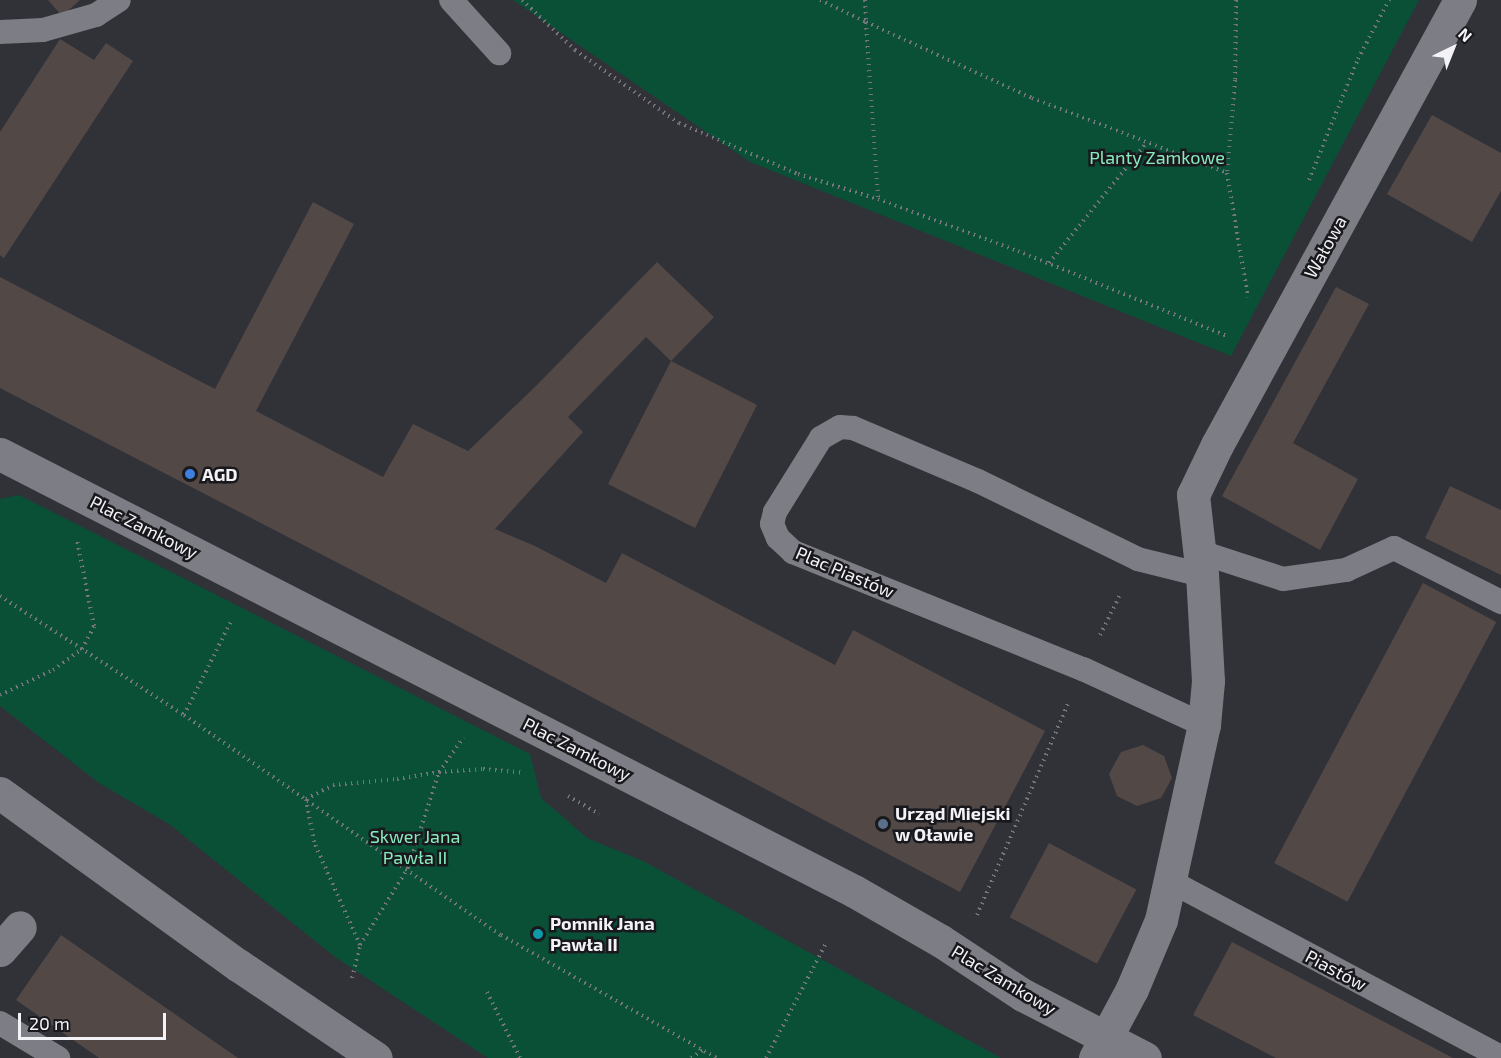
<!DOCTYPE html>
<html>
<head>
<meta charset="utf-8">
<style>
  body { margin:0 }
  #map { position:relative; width:1501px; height:1058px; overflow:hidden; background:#313138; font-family:"Exo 2",sans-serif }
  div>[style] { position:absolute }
  .green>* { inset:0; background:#0a5037 }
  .building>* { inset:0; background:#524947; transform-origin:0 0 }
  .path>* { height:4px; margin-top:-2px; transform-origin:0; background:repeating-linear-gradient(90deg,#76767c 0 1.5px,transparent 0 6px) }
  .service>* { height:24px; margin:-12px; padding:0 12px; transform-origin:12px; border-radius:12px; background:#7d7d85 }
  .minor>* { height:33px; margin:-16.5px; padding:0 16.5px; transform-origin:16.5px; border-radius:16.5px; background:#7d7d85 }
  .tertiary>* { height:33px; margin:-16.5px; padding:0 16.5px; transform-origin:16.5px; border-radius:16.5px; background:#7d7d85 }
  .dots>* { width:16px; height:16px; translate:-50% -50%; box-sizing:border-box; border:3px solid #19191d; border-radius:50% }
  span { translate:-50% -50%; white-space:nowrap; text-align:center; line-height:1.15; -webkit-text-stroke:5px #19191d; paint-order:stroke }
  .park-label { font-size:18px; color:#87ebbd }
  .street-label { font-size:18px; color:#f2f2f7 }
  .poi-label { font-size:18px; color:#f2f2f7; font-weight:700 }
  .left { translate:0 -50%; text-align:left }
  .north { position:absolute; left:1423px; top:18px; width:60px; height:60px; -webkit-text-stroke:4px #19191d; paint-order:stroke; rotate:43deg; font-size:16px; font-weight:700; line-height:24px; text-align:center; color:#f2f2f7 }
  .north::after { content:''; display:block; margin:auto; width:21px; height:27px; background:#f2f2f7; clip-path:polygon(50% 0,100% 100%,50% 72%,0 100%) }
  .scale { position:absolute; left:18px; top:1013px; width:148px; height:27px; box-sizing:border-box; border:3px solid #f2f2f7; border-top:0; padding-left:8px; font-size:18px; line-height:21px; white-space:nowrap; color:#f2f2f7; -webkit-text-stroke:4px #19191d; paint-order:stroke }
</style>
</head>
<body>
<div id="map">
  <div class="green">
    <div style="clip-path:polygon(513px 0,1419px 0,1231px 356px,750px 162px)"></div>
    <div style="clip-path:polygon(19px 495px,530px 754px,541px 798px,587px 838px,643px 861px,1001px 1058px,488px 1058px,335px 957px,169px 824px,99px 783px,0 706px,0 499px)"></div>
  </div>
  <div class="building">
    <div style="clip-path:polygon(48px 0,80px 0,62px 16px)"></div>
    <div style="clip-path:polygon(60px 39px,94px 60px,106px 43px,133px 61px,4px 258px,0 255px,0 132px)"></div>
    <div style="clip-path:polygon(1432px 115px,1501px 153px,1501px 191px,1472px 242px,1387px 194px)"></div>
    <div style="clip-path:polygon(313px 202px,354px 224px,256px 411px,383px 477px,413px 424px,468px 451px,536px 386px,657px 262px,714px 317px,671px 361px,757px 405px,695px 528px,608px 484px,671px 361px,646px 337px,568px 417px,583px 432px,495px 529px,535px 546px,606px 583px,622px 553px,835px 665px,853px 630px,1045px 731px,960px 892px,367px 578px,0 388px,0 277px,215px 389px)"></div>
    <div style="clip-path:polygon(1336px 287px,1369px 304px,1293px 443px,1358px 479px,1320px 550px,1222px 496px)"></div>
    <div style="clip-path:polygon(1450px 486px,1501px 510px,1501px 575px,1425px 538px)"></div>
    <div style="left:1423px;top:583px;width:83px;height:317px;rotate:28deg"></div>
    <div style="clip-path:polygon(1143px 745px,1164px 756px,1172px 778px,1161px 798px,1137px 806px,1117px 796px,1109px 774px,1121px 752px)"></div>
    <div style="left:1049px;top:843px;width:99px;height:84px;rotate:28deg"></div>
    <div style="clip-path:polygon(61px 935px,238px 1058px,99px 1058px,16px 1000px)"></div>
    <div style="clip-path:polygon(1232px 942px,1453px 1058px,1276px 1058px,1193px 1015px)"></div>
  </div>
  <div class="path">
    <div style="left:522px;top:0;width:73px;rotate:43.3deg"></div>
    <div style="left:575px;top:50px;width:127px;rotate:35.1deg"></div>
    <div style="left:679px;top:123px;width:129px;rotate:23.2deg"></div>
    <div style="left:798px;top:174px;width:84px;rotate:17.4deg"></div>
    <div style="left:878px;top:199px;width:149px;rotate:20.4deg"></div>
    <div style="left:1018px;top:251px;width:226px;rotate:22.1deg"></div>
    <div style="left:820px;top:0;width:51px;rotate:25.6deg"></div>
    <div style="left:866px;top:22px;width:177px;rotate:86.1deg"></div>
    <div style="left:865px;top:0;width:22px;rotate:87deg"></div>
    <div style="left:866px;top:22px;width:183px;rotate:24.6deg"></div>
    <div style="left:1032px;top:98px;width:209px;rotate:21deg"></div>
    <div style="left:1236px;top:0;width:80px;rotate:90.7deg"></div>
    <div style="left:1235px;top:80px;width:93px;rotate:94.9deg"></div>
    <div style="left:1227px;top:173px;width:126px;rotate:80.4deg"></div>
    <div style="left:1309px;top:180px;width:131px;rotate:-68deg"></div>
    <div style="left:1358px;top:59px;width:67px;rotate:-62.3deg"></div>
    <div style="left:1049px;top:263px;width:156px;rotate:-51deg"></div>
    <div style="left:0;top:596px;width:219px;rotate:32.9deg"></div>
    <div style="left:184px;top:715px;width:386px;rotate:34.8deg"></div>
    <div style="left:501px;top:935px;width:249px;rotate:29.7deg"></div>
    <div style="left:1100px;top:635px;width:47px;rotate:-63.4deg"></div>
    <div style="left:0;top:695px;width:59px;rotate:-25.3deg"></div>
    <div style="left:53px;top:670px;width:36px;rotate:-36deg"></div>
    <div style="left:82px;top:649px;width:26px;rotate:-62deg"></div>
    <div style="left:94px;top:626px;width:88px;rotate:-101.2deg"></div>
    <div style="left:184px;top:715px;width:107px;rotate:-63.4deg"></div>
    <div style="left:568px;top:796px;width:36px;rotate:30deg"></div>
    <div style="left:977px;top:915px;width:230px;rotate:-66.7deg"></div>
    <div style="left:360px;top:945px;width:113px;rotate:-114.1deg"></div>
    <div style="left:314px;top:842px;width:44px;rotate:-100.5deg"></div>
    <div style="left:306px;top:799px;width:30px;rotate:-27deg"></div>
    <div style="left:333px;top:785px;width:64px;rotate:-5.4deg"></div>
    <div style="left:397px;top:779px;width:43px;rotate:-9.5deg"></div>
    <div style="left:439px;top:772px;width:44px;rotate:-3.9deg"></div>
    <div style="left:483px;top:769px;width:42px;rotate:5.4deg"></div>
    <div style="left:352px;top:978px;width:34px;rotate:-76deg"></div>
    <div style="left:360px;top:945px;width:91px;rotate:-58.1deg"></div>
    <div style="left:408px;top:868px;width:101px;rotate:-72.1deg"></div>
    <div style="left:439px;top:772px;width:42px;rotate:-54.8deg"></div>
    <div style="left:487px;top:992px;width:74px;rotate:63.4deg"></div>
    <div style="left:691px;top:1058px;width:14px;rotate:-34deg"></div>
    <div style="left:766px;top:1058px;width:130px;rotate:-62.4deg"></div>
  </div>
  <div class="service">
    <div style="left:451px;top:0;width:72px;rotate:47.8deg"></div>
    <div style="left:0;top:32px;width:43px;rotate:-2.7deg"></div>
    <div style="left:43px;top:30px;width:55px;rotate:-15.8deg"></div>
    <div style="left:96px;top:15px;width:27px;rotate:-33deg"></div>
    <div style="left:1197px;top:551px;width:90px;rotate:18deg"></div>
    <div style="left:1283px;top:579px;width:64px;rotate:-8.1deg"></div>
    <div style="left:1346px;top:570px;width:53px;rotate:-24.6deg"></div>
    <div style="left:1394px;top:548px;width:120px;rotate:26.8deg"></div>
    <div style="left:1202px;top:575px;width:66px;rotate:-166deg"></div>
    <div style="left:1138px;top:559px;width:178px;rotate:-154deg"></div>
    <div style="left:978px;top:481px;width:136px;rotate:-157deg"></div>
    <div style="left:853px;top:428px;width:13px;rotate:-176deg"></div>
    <div style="left:840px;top:427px;width:22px;rotate:150deg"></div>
    <div style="left:821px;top:438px;width:87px;rotate:121.9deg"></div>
    <div style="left:775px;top:512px;width:12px;rotate:104deg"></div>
    <div style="left:772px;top:524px;width:15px;rotate:67deg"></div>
    <div style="left:778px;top:538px;width:21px;rotate:43deg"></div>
    <div style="left:793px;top:552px;width:313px;rotate:22deg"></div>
    <div style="left:1083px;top:669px;width:133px;rotate:24.8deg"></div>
    <div style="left:1170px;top:881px;width:375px;rotate:28deg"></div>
    <div style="left:0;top:1023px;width:68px;rotate:31.1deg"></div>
  </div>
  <div class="minor">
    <div style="left:0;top:454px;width:959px;rotate:27.1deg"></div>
    <div style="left:854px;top:891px;width:100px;rotate:29.9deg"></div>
    <div style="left:941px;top:941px;width:98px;rotate:33.4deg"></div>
    <div style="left:1023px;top:995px;width:137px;rotate:27.3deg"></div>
    <div style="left:0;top:950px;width:30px;rotate:-49deg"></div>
    <div style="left:1095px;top:1058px;width:78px;rotate:-61.8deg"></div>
    <div style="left:1132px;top:989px;width:75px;rotate:-67.2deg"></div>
    <div style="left:1161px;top:920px;width:200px;rotate:-77.6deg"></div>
    <div style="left:1204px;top:725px;width:44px;rotate:-84.8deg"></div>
    <div style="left:1208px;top:681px;width:106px;rotate:-93.2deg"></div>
    <div style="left:1202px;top:575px;width:81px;rotate:-96.4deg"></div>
    <div style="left:1193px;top:495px;width:55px;rotate:-64.4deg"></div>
    <div style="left:1217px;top:445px;width:507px;rotate:-61.36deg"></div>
  </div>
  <div class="tertiary">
    <div style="left:0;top:793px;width:294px;rotate:35.9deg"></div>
    <div style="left:238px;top:965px;width:166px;rotate:34deg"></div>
  </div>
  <div class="dots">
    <div style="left:190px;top:474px;background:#3f7fe0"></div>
    <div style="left:883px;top:824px;background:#5c6f8a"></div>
    <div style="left:538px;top:934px;background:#0f9aa8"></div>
  </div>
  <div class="park-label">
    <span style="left:1157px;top:157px">Planty Zamkowe</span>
    <span style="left:415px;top:847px">Skwer Jana<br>Pawła II</span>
  </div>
  <div class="street-label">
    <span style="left:1325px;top:247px;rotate:-61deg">Wałowa</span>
    <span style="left:144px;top:527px;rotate:27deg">Plac Zamkowy</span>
    <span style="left:845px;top:572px;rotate:23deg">Plac Piastów</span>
    <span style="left:577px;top:749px;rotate:27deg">Plac Zamkowy</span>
    <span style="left:1336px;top:970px;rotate:28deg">Piastów</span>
    <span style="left:1004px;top:980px;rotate:31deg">Plac Zamkowy</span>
  </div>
  <div class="poi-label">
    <span class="left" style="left:202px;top:474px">AGD</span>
    <span class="left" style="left:895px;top:824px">Urząd Miejski<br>w Oławie</span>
    <span class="left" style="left:550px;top:934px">Pomnik Jana<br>Pawła II</span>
  </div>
  <div class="north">N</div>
  <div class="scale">20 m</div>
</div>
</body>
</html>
